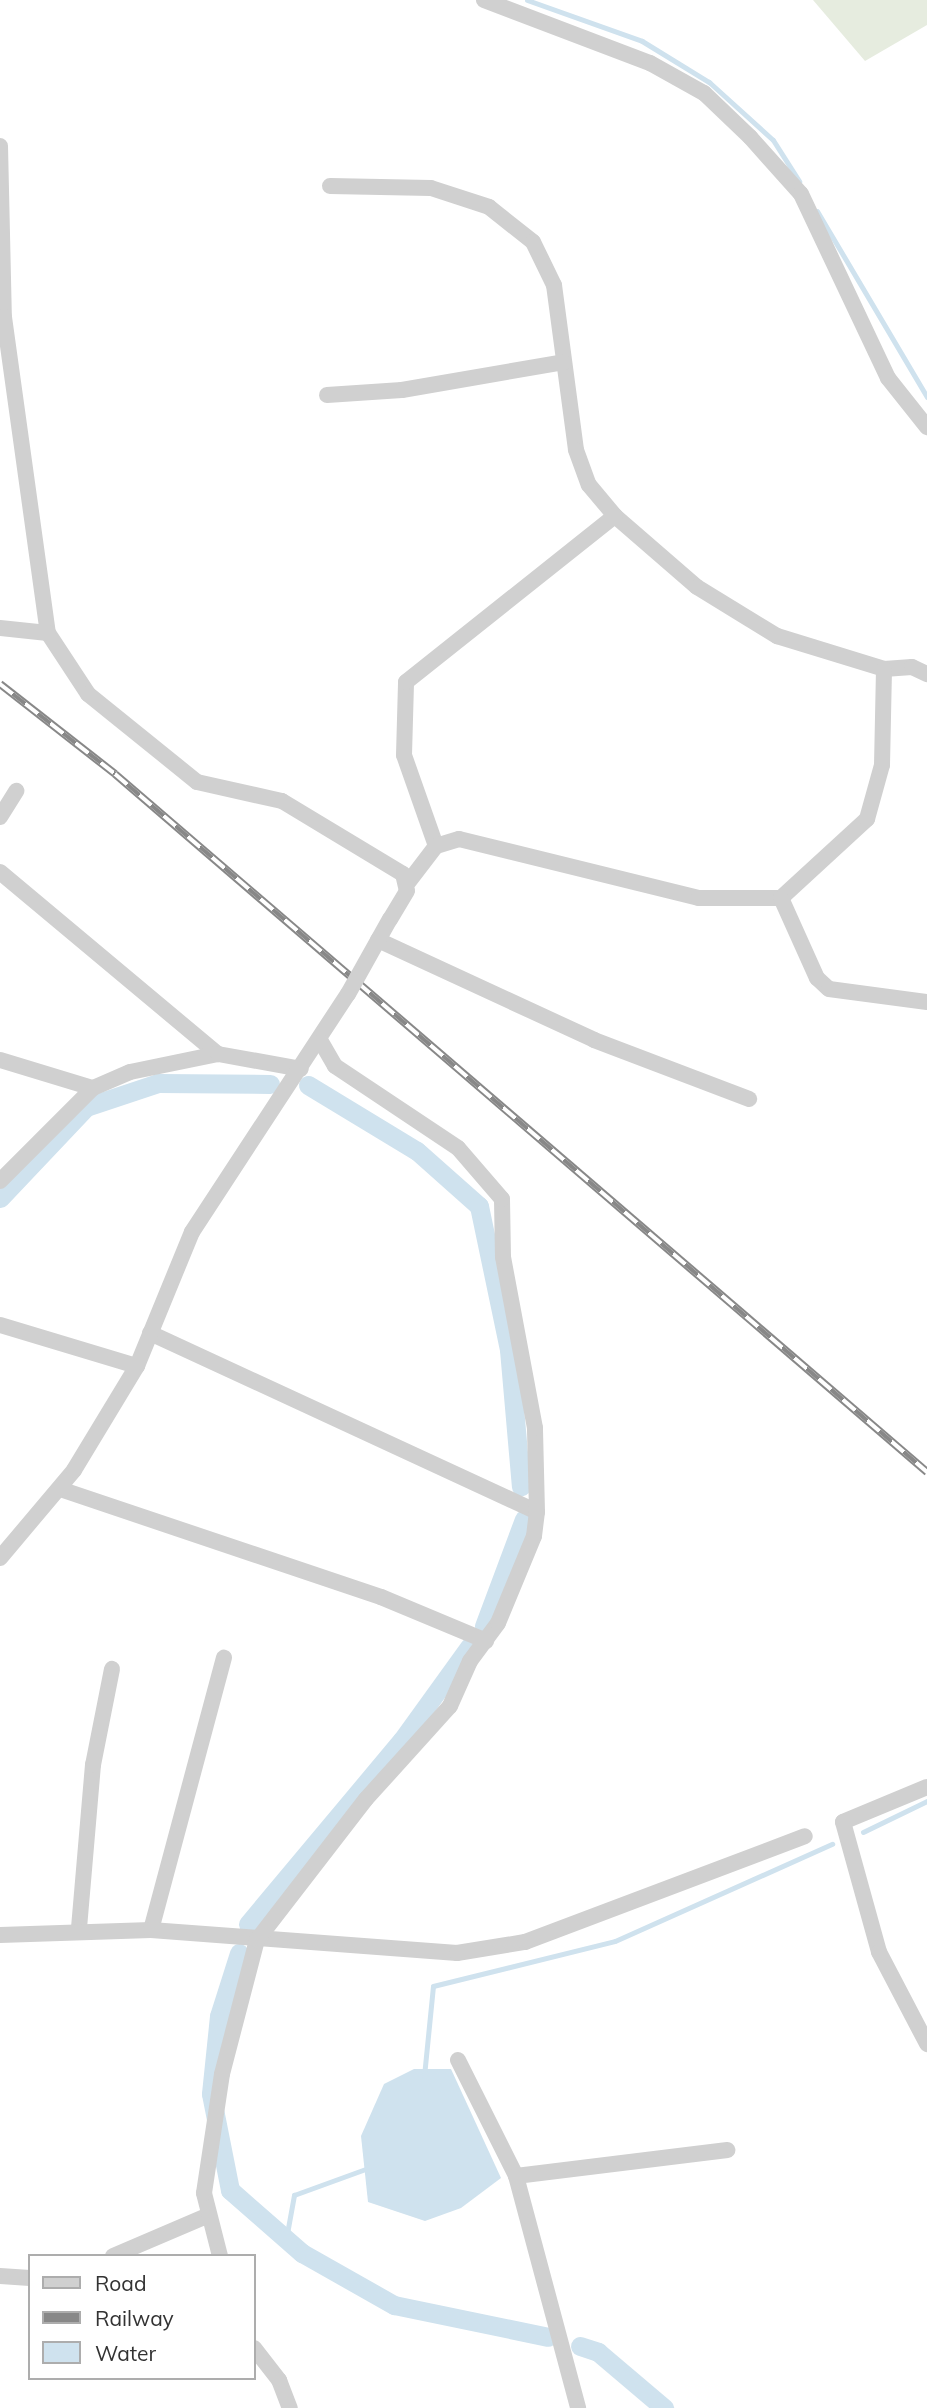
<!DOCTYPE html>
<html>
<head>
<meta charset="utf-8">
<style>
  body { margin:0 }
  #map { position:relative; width:927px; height:2408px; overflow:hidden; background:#fff; font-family:Mulish,sans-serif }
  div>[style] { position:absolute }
  .green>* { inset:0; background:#e6ecdf }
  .water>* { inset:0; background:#cfe2ee }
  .stream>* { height:5px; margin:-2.5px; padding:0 2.5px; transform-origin:2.5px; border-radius:2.5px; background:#cfe2ee }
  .canal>* { height:19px; margin:-9.5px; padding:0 9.5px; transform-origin:9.5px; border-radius:9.5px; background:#cfe2ee }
  .minor>* { height:16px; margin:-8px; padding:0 8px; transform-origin:8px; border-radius:8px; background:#d0d0d0 }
  .rail>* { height:8px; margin-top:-4px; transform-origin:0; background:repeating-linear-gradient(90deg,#fff 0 16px,#888 0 32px); box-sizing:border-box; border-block:2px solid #888 }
  .minor-bridge>* { height:16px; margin:-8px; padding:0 8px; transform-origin:8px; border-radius:8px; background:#d0d0d0 }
  span { translate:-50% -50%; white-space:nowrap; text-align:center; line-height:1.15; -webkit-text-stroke:7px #fff; paint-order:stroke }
  .legend { position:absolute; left:28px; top:2254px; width:228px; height:126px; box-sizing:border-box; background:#fff; border:2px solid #adadad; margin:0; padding:9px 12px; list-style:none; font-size:21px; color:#333 }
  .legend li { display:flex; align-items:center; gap:14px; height:35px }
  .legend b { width:35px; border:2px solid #adadad }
</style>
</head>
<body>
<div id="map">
  <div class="green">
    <div style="clip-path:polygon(813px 0,927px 0,927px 25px,865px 61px)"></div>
  </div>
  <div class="water">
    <div style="clip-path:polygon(414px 2069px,451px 2069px,501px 2178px,461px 2208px,425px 2221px,368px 2202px,361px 2136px,384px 2084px)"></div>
  </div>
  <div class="stream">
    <div style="left:527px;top:0;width:122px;rotate:19.6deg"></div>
    <div style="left:642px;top:41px;width:79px;rotate:31.5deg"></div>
    <div style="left:709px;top:82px;width:86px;rotate:42.2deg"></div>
    <div style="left:773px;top:140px;width:49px;rotate:57.6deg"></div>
    <div style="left:817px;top:211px;width:216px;rotate:59.4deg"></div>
    <div style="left:863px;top:1832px;width:71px;rotate:-25.8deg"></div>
    <div style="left:424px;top:2076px;width:90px;rotate:-84.3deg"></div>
    <div style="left:433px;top:1986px;width:187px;rotate:-13.9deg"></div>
    <div style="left:615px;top:1941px;width:238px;rotate:-24.1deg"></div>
    <div style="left:286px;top:2239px;width:45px;rotate:-79.7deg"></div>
    <div style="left:294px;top:2195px;width:79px;rotate:-20deg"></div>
  </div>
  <div class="canal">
    <div style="left:308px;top:1085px;width:127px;rotate:31.2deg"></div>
    <div style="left:417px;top:1151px;width:83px;rotate:41.6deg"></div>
    <div style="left:479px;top:1206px;width:147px;rotate:78.2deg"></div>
    <div style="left:509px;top:1350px;width:137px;rotate:85deg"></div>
    <div style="left:0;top:1198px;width:125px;rotate:-46.6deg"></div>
    <div style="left:86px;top:1107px;width:76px;rotate:-18.4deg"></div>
    <div style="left:158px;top:1083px;width:112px;rotate:0.5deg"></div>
    <div style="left:484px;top:1626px;width:114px;rotate:-69.5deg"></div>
    <div style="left:248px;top:1924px;width:240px;rotate:-50.1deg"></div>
    <div style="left:402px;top:1740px;width:115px;rotate:-54.2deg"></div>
    <div style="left:239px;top:1953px;width:66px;rotate:107.6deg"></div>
    <div style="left:219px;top:2016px;width:78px;rotate:95.9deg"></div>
    <div style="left:211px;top:2094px;width:98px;rotate:78.8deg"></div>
    <div style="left:230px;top:2190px;width:96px;rotate:41.2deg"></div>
    <div style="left:302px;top:2253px;width:106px;rotate:29.5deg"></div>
    <div style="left:394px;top:2305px;width:157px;rotate:11.7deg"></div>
    <div style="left:580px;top:2346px;width:19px;rotate:18deg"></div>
    <div style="left:598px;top:2352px;width:87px;rotate:40.3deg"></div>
  </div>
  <div class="minor">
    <div style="left:484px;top:0;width:178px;rotate:20.8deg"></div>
    <div style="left:650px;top:63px;width:62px;rotate:29.1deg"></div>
    <div style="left:704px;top:93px;width:64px;rotate:43.7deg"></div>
    <div style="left:750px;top:137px;width:76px;rotate:48.2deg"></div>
    <div style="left:801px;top:194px;width:204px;rotate:64.7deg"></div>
    <div style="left:888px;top:378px;width:63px;rotate:51.5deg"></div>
    <div style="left:0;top:146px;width:171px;rotate:88.7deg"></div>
    <div style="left:4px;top:317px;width:319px;rotate:82.1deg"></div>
    <div style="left:48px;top:633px;width:73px;rotate:56.7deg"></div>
    <div style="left:88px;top:694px;width:140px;rotate:38.9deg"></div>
    <div style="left:197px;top:782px;width:87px;rotate:12.6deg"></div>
    <div style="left:282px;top:801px;width:141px;rotate:31.1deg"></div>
    <div style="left:403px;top:874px;width:17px;rotate:77deg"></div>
    <div style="left:407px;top:891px;width:33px;rotate:121deg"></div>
    <div style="left:330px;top:186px;width:101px;rotate:1.1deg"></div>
    <div style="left:431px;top:188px;width:61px;rotate:18.1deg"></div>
    <div style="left:489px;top:207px;width:56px;rotate:38.5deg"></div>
    <div style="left:533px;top:242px;width:48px;rotate:64deg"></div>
    <div style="left:554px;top:285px;width:166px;rotate:82.4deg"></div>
    <div style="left:576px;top:450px;width:37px;rotate:70deg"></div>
    <div style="left:589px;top:485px;width:40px;rotate:50deg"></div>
    <div style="left:615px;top:516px;width:108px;rotate:40.9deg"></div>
    <div style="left:697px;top:587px;width:94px;rotate:31.5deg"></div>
    <div style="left:777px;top:636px;width:112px;rotate:17.1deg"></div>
    <div style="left:884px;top:669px;width:28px;rotate:-4deg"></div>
    <div style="left:912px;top:667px;width:17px;rotate:25deg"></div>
    <div style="left:327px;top:395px;width:75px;rotate:-3.8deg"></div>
    <div style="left:402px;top:390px;width:164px;rotate:-9.8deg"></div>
    <div style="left:0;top:628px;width:48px;rotate:5.9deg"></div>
    <div style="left:0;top:817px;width:31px;rotate:-58deg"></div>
    <div style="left:436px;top:846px;width:96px;rotate:-109.4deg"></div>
    <div style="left:404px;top:755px;width:73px;rotate:-88.4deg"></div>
    <div style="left:406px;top:682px;width:267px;rotate:-38.5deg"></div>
    <div style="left:0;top:872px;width:284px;rotate:39.9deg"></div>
    <div style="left:407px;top:884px;width:48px;rotate:-52.7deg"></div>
    <div style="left:436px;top:846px;width:24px;rotate:-17deg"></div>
    <div style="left:459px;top:839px;width:247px;rotate:13.8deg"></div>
    <div style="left:699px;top:898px;width:82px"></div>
    <div style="left:781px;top:898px;width:117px;rotate:-42.6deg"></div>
    <div style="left:867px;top:819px;width:56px;rotate:-74.5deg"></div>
    <div style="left:882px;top:765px;width:96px;rotate:-88.8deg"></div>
    <div style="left:781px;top:898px;width:88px;rotate:65.8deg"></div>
    <div style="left:817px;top:978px;width:16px;rotate:43deg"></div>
    <div style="left:829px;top:989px;width:99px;rotate:7.6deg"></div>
    <div style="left:378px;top:940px;width:238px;rotate:24.8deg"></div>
    <div style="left:594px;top:1040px;width:166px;rotate:20.8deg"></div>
    <div style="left:0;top:1060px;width:97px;rotate:16.8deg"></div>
    <div style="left:0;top:1181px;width:132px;rotate:-45deg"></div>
    <div style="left:93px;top:1088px;width:40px;rotate:-23.4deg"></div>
    <div style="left:130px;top:1072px;width:90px;rotate:-11.6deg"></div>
    <div style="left:218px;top:1054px;width:84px;rotate:10.2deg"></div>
    <div style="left:0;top:1325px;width:143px;rotate:16.7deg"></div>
    <div style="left:150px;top:1333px;width:426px;rotate:24.8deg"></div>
    <div style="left:60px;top:1489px;width:339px;rotate:18.6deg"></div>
    <div style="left:381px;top:1597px;width:114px;rotate:22.7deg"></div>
    <div style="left:0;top:1558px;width:115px;rotate:-49.9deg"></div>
    <div style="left:74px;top:1470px;width:122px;rotate:-58.8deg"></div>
    <div style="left:137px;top:1366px;width:145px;rotate:-67.7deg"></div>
    <div style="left:192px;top:1232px;width:285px;rotate:-56.8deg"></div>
    <div style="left:927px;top:1787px;width:91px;rotate:157.4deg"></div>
    <div style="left:843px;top:1822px;width:135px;rotate:74.5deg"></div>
    <div style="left:879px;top:1952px;width:104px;rotate:62.4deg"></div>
    <div style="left:79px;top:1928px;width:164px;rotate:-85.1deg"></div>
    <div style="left:93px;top:1765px;width:98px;rotate:-78.8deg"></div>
    <div style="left:151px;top:1930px;width:282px;rotate:-75deg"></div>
    <div style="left:0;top:1935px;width:151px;rotate:-1.9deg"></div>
    <div style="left:151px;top:1930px;width:307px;rotate:4.3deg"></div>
    <div style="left:457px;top:1953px;width:69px;rotate:-9.2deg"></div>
    <div style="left:525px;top:1942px;width:299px;rotate:-20.7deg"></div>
    <div style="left:458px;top:2060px;width:130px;rotate:63.4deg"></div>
    <div style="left:516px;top:2176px;width:240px;rotate:75deg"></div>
    <div style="left:516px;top:2176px;width:213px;rotate:-7deg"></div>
    <div style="left:113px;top:2256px;width:104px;rotate:-23.1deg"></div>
    <div style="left:220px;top:2256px;width:65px;rotate:-104.3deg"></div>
    <div style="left:204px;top:2193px;width:120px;rotate:-81.4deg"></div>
    <div style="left:222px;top:2074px;width:138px;rotate:-75.4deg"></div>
    <div style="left:257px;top:1940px;width:178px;rotate:-52.3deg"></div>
    <div style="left:366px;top:1799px;width:125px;rotate:-47.9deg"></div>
    <div style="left:450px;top:1706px;width:49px;rotate:-66deg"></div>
    <div style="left:470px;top:1661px;width:47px;rotate:-53.6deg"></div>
    <div style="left:498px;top:1623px;width:94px;rotate:-67.5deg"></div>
    <div style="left:534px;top:1536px;width:24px;rotate:-83deg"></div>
    <div style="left:537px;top:1512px;width:84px;rotate:-91.4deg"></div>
    <div style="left:535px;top:1428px;width:174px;rotate:-100.6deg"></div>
    <div style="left:503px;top:1257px;width:58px;rotate:-91deg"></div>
    <div style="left:502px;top:1199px;width:67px;rotate:-130.8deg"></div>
    <div style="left:458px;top:1148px;width:148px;rotate:-146.3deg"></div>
    <div style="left:335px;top:1066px;width:28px;rotate:-120deg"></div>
    <div style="left:0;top:2276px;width:30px;rotate:4deg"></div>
    <div style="left:254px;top:2348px;width:41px;rotate:52deg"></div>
    <div style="left:279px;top:2380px;width:30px;rotate:69deg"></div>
  </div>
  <div class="rail">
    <div style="left:0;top:684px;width:146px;rotate:38deg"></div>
    <div style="left:115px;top:774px;width:1071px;rotate:40.68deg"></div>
  </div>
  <div class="minor-bridge">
    <div style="left:348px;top:994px;width:86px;rotate:-60.8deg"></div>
  </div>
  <ul class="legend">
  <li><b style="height:9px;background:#d0d0d0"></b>Road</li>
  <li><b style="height:9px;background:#888"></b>Railway</li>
  <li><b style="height:19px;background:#cfe2ee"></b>Water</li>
  </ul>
</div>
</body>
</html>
